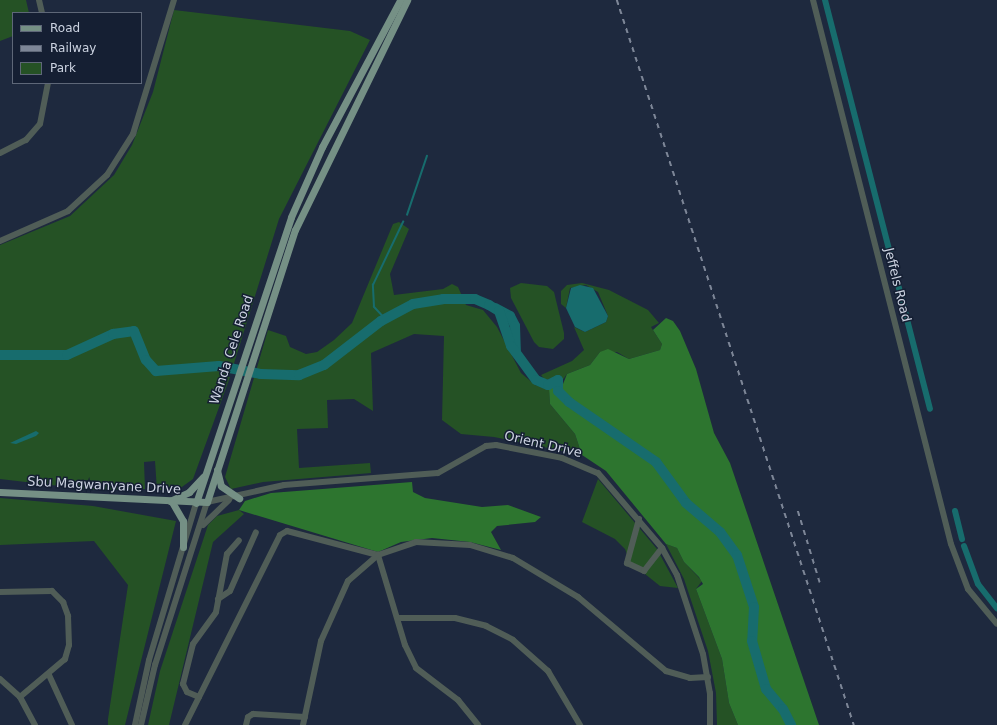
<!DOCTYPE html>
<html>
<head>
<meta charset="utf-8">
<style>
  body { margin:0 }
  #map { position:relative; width:997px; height:725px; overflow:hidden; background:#1e293e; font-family:"DejaVu Sans",sans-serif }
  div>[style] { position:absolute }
  .green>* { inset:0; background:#255225 }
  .forest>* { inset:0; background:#2d752f }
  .water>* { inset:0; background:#176c6d }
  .stream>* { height:1.5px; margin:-0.75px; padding:0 0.75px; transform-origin:0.75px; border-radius:0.75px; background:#176c6d }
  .canal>* { height:6px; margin:-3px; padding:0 3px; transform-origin:3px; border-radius:3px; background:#176c6d }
  .river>* { height:10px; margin:-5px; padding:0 5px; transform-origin:5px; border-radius:5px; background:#176c6d }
  .minor>* { height:6px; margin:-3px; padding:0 3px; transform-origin:3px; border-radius:3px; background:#505d57 }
  .major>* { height:7px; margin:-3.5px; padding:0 3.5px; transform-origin:3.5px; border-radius:3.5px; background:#759085 }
  .rail>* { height:1.5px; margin-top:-0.75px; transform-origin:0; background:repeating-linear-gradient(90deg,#7d8697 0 5px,transparent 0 10px) }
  span { translate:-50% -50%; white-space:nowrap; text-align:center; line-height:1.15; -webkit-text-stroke:3px #151f33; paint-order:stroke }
  .street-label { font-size:13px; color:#cbd2e0 }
  .legend { position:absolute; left:12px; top:12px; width:130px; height:72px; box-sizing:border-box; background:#151f33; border:1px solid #5e6778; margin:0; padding:5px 7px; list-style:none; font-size:12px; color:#cbd2e0 }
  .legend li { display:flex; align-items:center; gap:8px; height:20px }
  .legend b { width:20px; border:1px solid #5e6778 }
</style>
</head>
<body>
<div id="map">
  <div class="green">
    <div style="clip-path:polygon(0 0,26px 0,29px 13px,13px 13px,13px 36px,0 41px)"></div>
    <div style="clip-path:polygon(174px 10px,350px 31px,370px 40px,279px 219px,231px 373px,223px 375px,221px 380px,224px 376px,230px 377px,193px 479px,179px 489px,157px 490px,155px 461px,144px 462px,145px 489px,94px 490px,0 479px,0 245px,70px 216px,114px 175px,132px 145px,153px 92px)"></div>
    <div style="clip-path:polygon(399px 222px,409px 229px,390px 274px,394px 295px,443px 289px,452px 284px,458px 287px,466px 305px,483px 310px,497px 327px,521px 373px,535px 385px,549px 389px,550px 404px,575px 434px,582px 455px,494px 437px,461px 434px,442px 420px,444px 336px,414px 334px,371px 353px,373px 411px,354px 399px,327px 400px,328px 428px,297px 429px,299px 468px,370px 463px,371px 473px,263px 482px,231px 489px,225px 477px,268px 330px,286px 336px,290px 347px,306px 354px,317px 352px,334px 340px,352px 323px,393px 224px)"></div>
    <div style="clip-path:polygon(521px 283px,547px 286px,554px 292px,564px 333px,564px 339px,553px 349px,539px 347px,534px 342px,511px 298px,510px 288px)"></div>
    <div style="clip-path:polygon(567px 285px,582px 283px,609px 290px,648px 310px,659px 323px,651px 327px,662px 344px,660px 350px,629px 359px,617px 352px,600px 352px,590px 365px,567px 374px,562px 381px,560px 376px,545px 380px,541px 375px,572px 361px,584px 350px,574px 327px,585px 332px,606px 322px,608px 316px,598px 292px,586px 285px,570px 288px,566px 308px,561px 304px,561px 291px)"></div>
    <div style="clip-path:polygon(598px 479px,657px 549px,678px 588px,660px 586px,630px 562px,625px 549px,615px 539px,582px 522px)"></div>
    <div style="clip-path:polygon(0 498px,93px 506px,176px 521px,125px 725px,108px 725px,108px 719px,128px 585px,94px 541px,0 545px)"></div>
    <div style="clip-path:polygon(239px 510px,244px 514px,213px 542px,169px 725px,148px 725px,160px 671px,208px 525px,217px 516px)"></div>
    <div style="clip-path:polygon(666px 544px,677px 548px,684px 562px,702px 581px,696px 589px,722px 659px,729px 703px,738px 725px,717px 725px,716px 693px,708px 651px,684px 579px)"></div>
  </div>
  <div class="forest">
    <div style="clip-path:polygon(666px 318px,673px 321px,680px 331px,696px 369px,714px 433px,730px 463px,819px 725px,738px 725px,729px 703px,722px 659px,696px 589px,703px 584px,699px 577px,684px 562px,677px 548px,666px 544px,606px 471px,582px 455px,575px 434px,550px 404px,549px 389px,563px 384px,567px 374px,590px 365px,600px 352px,608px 349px,629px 359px,660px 350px,662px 344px,653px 330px)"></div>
    <div style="clip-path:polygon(412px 482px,413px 492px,425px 498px,482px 507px,508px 505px,541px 517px,535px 522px,497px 526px,491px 532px,501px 550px,470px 542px,432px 538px,401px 542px,378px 552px,239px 510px,245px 501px,271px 493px)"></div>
  </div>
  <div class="water">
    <div style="clip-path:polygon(580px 285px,593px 288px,608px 316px,606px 322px,585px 332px,575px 327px,566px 308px,571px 288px)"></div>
    <div style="clip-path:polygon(36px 431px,39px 433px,36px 436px,16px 444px,10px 443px)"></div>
  </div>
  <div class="stream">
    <div style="left:407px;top:215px;width:62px;rotate:-71.3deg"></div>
    <div style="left:385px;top:319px;width:16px;rotate:-133deg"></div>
    <div style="left:374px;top:307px;width:22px;rotate:-93deg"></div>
    <div style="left:373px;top:285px;width:70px;rotate:-64.5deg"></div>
  </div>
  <div class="canal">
    <div style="left:825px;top:0;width:422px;rotate:75.6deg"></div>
    <div style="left:955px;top:511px;width:29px;rotate:76deg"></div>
    <div style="left:964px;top:546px;width:40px;rotate:69.8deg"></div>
    <div style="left:978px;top:584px;width:31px;rotate:52deg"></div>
  </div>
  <div class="river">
    <div style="left:495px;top:308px;width:17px;rotate:28deg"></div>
    <div style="left:510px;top:316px;width:11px;rotate:63deg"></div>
    <div style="left:515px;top:326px;width:26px;rotate:88deg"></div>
    <div style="left:0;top:355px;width:67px"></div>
    <div style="left:67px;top:355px;width:51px;rotate:-24.5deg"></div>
    <div style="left:113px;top:334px;width:21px;rotate:-8deg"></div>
    <div style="left:134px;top:331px;width:31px;rotate:68deg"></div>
    <div style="left:146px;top:360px;width:15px;rotate:48deg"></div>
    <div style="left:156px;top:371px;width:63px;rotate:-4.5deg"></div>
    <div style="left:219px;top:366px;width:43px;rotate:10.8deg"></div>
    <div style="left:261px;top:374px;width:38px;rotate:2deg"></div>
    <div style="left:299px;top:375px;width:27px;rotate:-22deg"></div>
    <div style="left:324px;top:365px;width:72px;rotate:-37.7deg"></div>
    <div style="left:381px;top:321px;width:36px;rotate:-28deg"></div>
    <div style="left:413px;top:304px;width:30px;rotate:-9deg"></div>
    <div style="left:443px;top:299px;width:32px"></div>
    <div style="left:475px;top:299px;width:15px;rotate:23deg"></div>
    <div style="left:489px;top:305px;width:12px;rotate:31deg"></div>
    <div style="left:499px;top:311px;width:37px;rotate:71deg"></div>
    <div style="left:511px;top:346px;width:42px;rotate:53.7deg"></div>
    <div style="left:536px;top:380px;width:13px;rotate:23deg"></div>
    <div style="left:548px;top:385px;width:11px;rotate:-27deg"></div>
    <div style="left:558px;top:380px;width:11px;rotate:90deg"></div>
    <div style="left:558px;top:391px;width:16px;rotate:45deg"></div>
    <div style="left:569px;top:402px;width:106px;rotate:34.6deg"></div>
    <div style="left:656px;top:462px;width:51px;rotate:53.8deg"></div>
    <div style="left:686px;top:503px;width:45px;rotate:40.5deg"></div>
    <div style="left:720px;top:532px;width:29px;rotate:54deg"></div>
    <div style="left:737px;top:555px;width:55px;rotate:71.9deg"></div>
    <div style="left:754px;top:607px;width:34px;rotate:93deg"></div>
    <div style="left:752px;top:641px;width:50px;rotate:73.7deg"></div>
    <div style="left:766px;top:689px;width:26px;rotate:50deg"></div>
    <div style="left:783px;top:709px;width:18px;rotate:63deg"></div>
  </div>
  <div class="minor">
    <div style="left:39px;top:0;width:13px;rotate:77deg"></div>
    <div style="left:813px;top:0;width:561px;rotate:75.77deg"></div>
    <div style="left:951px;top:544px;width:48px;rotate:69.3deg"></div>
    <div style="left:968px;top:589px;width:45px;rotate:50.4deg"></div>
    <div style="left:0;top:153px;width:29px;rotate:-27deg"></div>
    <div style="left:26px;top:140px;width:21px;rotate:-49deg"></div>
    <div style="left:40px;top:124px;width:42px;rotate:-79deg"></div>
    <div style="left:0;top:241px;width:74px;rotate:-23.8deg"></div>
    <div style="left:68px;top:211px;width:53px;rotate:-42.7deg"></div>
    <div style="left:107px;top:175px;width:49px;rotate:-57.6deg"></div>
    <div style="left:133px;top:134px;width:140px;rotate:-73deg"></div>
    <div style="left:639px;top:519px;width:46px;rotate:105.3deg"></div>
    <div style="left:627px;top:563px;width:19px;rotate:25deg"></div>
    <div style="left:644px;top:571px;width:29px;rotate:-52deg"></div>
    <div style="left:203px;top:525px;width:36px;rotate:-44deg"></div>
    <div style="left:0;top:592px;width:52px;rotate:-1.1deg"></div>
    <div style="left:52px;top:591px;width:16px;rotate:45deg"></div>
    <div style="left:63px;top:602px;width:15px;rotate:70deg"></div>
    <div style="left:68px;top:616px;width:29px;rotate:88deg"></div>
    <div style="left:69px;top:645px;width:15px;rotate:106deg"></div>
    <div style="left:65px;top:659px;width:59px;rotate:139.8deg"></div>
    <div style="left:218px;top:599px;width:14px;rotate:-34deg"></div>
    <div style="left:230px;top:591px;width:64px;rotate:-66.2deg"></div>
    <div style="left:398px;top:618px;width:57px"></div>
    <div style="left:455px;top:618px;width:32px;rotate:14deg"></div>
    <div style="left:486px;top:626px;width:30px;rotate:27deg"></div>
    <div style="left:513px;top:640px;width:47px;rotate:41.5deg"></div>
    <div style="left:548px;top:671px;width:63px;rotate:59.3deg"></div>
    <div style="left:49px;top:675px;width:55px;rotate:65.3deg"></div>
    <div style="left:0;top:679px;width:27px;rotate:42deg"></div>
    <div style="left:20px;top:697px;width:32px;rotate:62deg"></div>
    <div style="left:199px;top:697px;width:13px;rotate:-157deg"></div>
    <div style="left:187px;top:692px;width:9px;rotate:-117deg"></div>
    <div style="left:183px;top:684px;width:41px;rotate:-76deg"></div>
    <div style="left:193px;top:644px;width:39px;rotate:-54deg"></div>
    <div style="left:216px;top:612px;width:59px;rotate:-79.3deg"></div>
    <div style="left:227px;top:554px;width:18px;rotate:-49deg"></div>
    <div style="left:135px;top:725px;width:66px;rotate:-77.8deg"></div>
    <div style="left:149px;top:660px;width:164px;rotate:-73.3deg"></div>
    <div style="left:141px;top:725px;width:62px;rotate:-76.9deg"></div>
    <div style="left:155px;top:665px;width:171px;rotate:-72.3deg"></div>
    <div style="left:207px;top:502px;width:79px;rotate:-12.4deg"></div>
    <div style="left:284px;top:485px;width:154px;rotate:-4.5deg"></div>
    <div style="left:438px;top:473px;width:55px;rotate:-29.4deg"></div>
    <div style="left:486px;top:446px;width:10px;rotate:-6deg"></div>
    <div style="left:496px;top:445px;width:67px;rotate:11.1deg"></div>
    <div style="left:562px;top:458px;width:39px;rotate:23deg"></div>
    <div style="left:598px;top:473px;width:99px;rotate:49.5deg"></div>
    <div style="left:662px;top:548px;width:31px;rotate:61deg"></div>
    <div style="left:677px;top:575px;width:83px;rotate:71.8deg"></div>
    <div style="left:703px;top:654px;width:40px;rotate:80deg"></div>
    <div style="left:710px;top:693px;width:32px;rotate:90deg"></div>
    <div style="left:185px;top:725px;width:212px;rotate:-63.4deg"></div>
    <div style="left:280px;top:535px;width:8px;rotate:-30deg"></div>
    <div style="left:287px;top:531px;width:94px;rotate:14.8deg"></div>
    <div style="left:378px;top:555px;width:94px;rotate:73.3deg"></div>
    <div style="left:405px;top:645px;width:25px;rotate:64deg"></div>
    <div style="left:416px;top:668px;width:53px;rotate:37.3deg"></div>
    <div style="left:458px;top:700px;width:32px;rotate:51deg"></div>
    <div style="left:246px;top:725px;width:8px;rotate:-76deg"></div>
    <div style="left:248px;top:717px;width:6px;rotate:-31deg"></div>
    <div style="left:253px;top:714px;width:52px;rotate:3.3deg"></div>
    <div style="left:303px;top:725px;width:86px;rotate:-77.9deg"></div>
    <div style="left:321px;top:641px;width:66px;rotate:-65.8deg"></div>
    <div style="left:348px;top:581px;width:40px;rotate:-41deg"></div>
    <div style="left:378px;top:555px;width:40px;rotate:-18.9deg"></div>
    <div style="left:416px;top:542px;width:54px;rotate:3.2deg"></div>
    <div style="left:470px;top:545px;width:45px;rotate:16.8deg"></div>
    <div style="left:513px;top:558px;width:76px;rotate:31deg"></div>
    <div style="left:578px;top:597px;width:115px;rotate:40.1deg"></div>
    <div style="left:666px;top:671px;width:25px;rotate:16deg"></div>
    <div style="left:690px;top:678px;width:18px;rotate:-3deg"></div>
  </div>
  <div class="major">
    <div style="left:217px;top:470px;width:16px;rotate:76deg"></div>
    <div style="left:221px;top:486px;width:22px;rotate:34deg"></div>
    <div style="left:0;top:492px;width:207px;rotate:2.8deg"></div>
    <div style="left:207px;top:502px;width:286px;rotate:-72.1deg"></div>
    <div style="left:295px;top:230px;width:256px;rotate:-64deg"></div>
    <div style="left:170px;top:501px;width:21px;rotate:-25deg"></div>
    <div style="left:189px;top:492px;width:21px;rotate:-47deg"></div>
    <div style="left:172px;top:502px;width:22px;rotate:60deg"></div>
    <div style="left:183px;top:521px;width:26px;rotate:90deg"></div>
    <div style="left:196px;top:503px;width:301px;rotate:-71.6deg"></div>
    <div style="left:291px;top:217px;width:77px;rotate:-66.1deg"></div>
    <div style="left:322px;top:147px;width:166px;rotate:-62deg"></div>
  </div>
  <div class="rail">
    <div style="left:617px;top:0;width:763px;rotate:71.9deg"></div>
    <div style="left:798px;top:511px;width:75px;rotate:73deg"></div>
  </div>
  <div class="street-label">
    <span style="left:897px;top:285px;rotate:76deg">Jeffels Road</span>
    <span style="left:232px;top:350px;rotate:-72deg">Wanda Cele Road</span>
    <span style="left:543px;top:445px;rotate:13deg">Orient Drive</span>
    <span style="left:104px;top:486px;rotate:3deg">Sbu Magwanyane Drive</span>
  </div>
  <ul class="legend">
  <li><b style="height:5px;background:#759085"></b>Road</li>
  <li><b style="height:5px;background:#7d8697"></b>Railway</li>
  <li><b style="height:11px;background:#255225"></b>Park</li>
  </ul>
</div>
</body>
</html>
